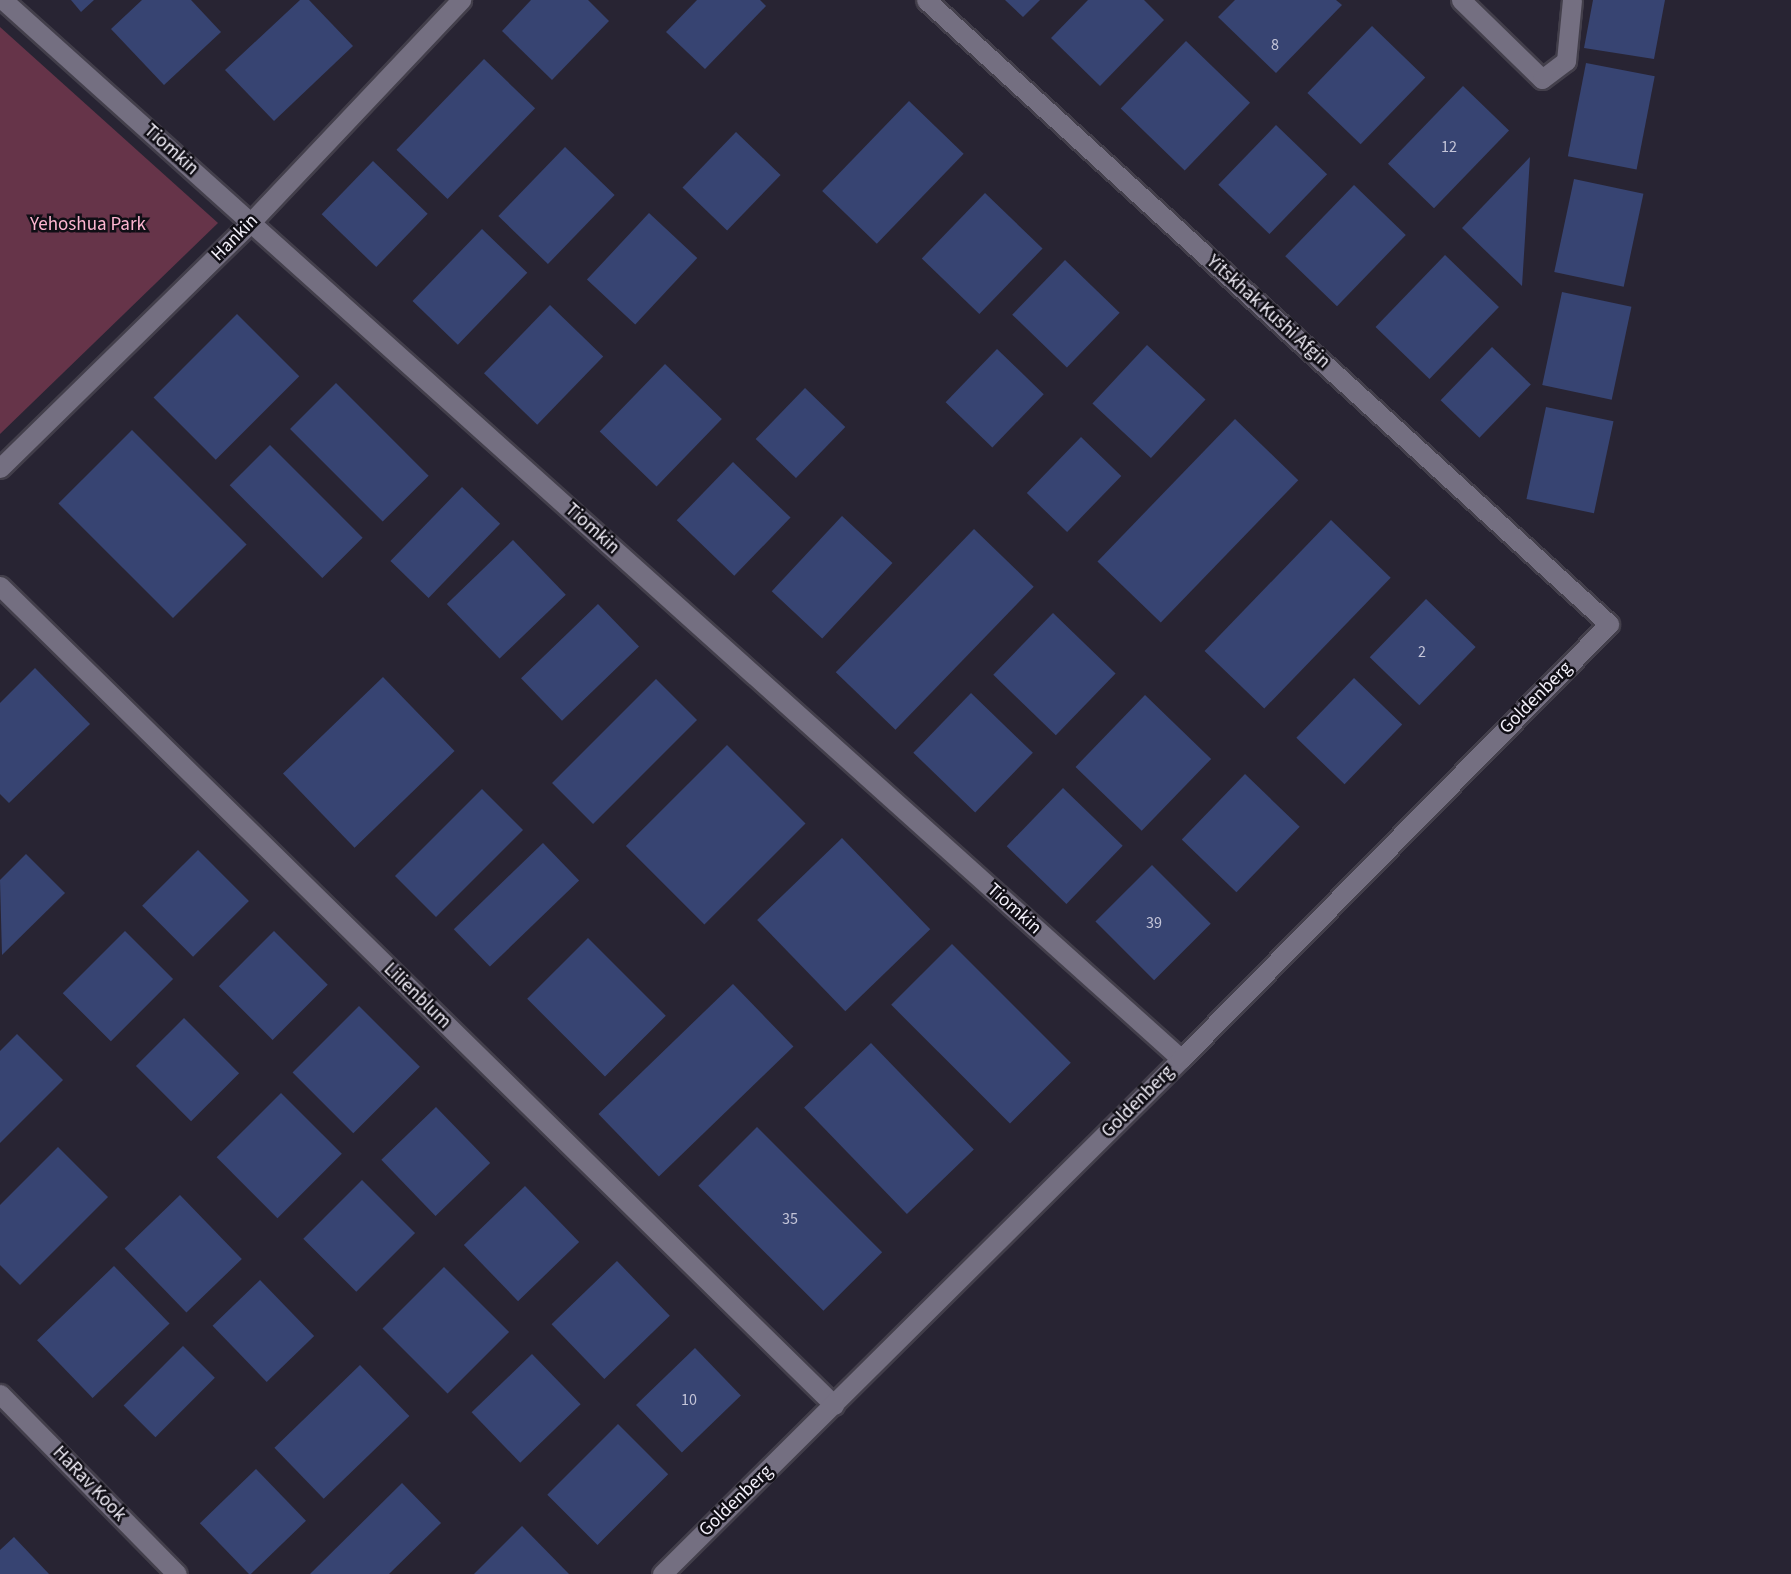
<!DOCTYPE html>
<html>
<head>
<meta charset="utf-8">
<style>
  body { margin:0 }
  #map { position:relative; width:1791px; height:1574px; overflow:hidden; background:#282433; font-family:"Source Sans 3",sans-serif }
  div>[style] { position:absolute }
  .green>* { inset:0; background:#663449 }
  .building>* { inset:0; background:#374472; transform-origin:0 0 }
  .roads { filter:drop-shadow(2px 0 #433f4b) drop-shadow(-2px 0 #433f4b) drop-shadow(0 2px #433f4b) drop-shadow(0 -2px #433f4b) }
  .minor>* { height:19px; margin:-9.5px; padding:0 9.5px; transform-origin:9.5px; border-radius:9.5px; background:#746f81 }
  span { translate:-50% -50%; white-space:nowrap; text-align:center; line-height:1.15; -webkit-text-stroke:5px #100e15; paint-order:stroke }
  .number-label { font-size:16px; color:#c4c5d8 }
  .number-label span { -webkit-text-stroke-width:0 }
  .street-label { font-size:19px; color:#f3f0fa }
  .park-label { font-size:19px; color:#fdb6d1 }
</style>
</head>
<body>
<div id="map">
  <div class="green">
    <div style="clip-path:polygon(0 27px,218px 223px,0 434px)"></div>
  </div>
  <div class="building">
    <div style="clip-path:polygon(71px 0,94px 0,81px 12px)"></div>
    <div style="clip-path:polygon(142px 0,191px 0,221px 32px,164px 85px,111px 29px)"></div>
    <div style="clip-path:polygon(300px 0,309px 0,353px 46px,274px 121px,225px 70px)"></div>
    <div style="clip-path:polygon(531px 0,588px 0,609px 21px,552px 80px,502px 31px)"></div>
    <div style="clip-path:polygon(697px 0,760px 0,766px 6px,705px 69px,666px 32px)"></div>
    <div style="clip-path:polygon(1005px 0,1040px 0,1023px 17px)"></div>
    <div style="clip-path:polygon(1088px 0,1144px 0,1164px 20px,1100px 86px,1051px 38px)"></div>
    <div style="clip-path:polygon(1235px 0,1336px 0,1342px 5px,1276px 73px,1218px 17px)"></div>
    <div style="clip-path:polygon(1593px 0,1665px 0,1654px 59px,1584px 48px)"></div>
    <div style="left:1372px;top:26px;width:74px;height:93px;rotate:44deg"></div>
    <div style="left:1186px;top:41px;width:89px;height:94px;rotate:44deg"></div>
    <div style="left:484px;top:59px;width:71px;height:126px;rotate:44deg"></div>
    <div style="left:1586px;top:63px;width:70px;height:95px;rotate:11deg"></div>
    <div style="left:1463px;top:86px;width:64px;height:108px;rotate:44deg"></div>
    <div style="left:909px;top:101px;width:76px;height:125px;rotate:44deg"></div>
    <div style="left:1276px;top:125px;width:71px;height:83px;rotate:44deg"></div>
    <div style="left:736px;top:132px;width:62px;height:77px;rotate:44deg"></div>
    <div style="left:565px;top:147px;width:69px;height:96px;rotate:44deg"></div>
    <div style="clip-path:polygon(1530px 157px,1522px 286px,1462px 228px)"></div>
    <div style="left:373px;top:161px;width:76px;height:74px;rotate:44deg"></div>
    <div style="left:1574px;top:179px;width:71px;height:95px;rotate:12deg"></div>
    <div style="left:1354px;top:185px;width:72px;height:99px;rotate:44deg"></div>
    <div style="left:985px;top:193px;width:80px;height:91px;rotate:44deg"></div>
    <div style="left:649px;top:213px;width:66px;height:91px;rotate:43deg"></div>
    <div style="left:482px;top:229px;width:63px;height:100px;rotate:44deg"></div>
    <div style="left:1445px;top:255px;width:75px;height:100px;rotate:44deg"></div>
    <div style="left:1065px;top:260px;width:76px;height:76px;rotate:44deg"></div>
    <div style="left:1562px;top:292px;width:71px;height:95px;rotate:12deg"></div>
    <div style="left:550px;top:305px;width:74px;height:95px;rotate:44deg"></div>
    <div style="left:237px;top:314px;width:88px;height:118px;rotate:45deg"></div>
    <div style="left:1147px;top:345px;width:80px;height:80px;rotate:43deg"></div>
    <div style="left:1492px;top:347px;width:54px;height:74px;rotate:44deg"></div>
    <div style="left:997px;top:349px;width:65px;height:74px;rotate:44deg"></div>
    <div style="left:665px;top:364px;width:79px;height:94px;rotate:44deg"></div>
    <div style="left:336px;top:383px;width:131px;height:65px;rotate:45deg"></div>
    <div style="left:805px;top:388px;width:56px;height:71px;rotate:44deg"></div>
    <div style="left:1546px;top:407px;width:69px;height:94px;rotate:12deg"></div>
    <div style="left:1235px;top:419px;width:88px;height:198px;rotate:44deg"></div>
    <div style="left:132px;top:430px;width:162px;height:104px;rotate:45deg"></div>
    <div style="left:1081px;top:437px;width:56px;height:78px;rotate:44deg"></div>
    <div style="left:270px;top:445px;width:131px;height:57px;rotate:45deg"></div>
    <div style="left:733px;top:462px;width:80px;height:81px;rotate:44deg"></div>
    <div style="left:462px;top:487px;width:53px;height:103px;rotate:44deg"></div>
    <div style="left:842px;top:516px;width:69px;height:103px;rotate:43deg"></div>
    <div style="left:1331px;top:520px;width:83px;height:182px;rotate:44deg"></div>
    <div style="left:974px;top:529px;width:83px;height:199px;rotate:44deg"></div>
    <div style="left:513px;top:540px;width:76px;height:92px;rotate:46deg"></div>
    <div style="left:1426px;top:599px;width:69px;height:81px;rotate:44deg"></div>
    <div style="left:598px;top:604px;width:59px;height:107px;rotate:46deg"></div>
    <div style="left:1053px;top:613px;width:87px;height:86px;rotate:44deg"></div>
    <div style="clip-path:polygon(35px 668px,90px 724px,9px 803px,0 794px,0 703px)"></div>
    <div style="left:383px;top:677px;width:103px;height:139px;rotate:46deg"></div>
    <div style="left:1354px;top:678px;width:67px;height:83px;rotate:44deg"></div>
    <div style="left:656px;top:679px;width:58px;height:147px;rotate:45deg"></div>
    <div style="left:971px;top:693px;width:86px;height:83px;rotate:44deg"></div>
    <div style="left:1145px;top:695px;width:92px;height:100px;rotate:44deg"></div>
    <div style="left:727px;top:745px;width:111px;height:143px;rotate:45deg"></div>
    <div style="left:1245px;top:774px;width:76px;height:91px;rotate:44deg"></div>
    <div style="left:1063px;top:788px;width:83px;height:81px;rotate:44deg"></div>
    <div style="left:482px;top:789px;width:58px;height:123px;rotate:45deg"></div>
    <div style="left:842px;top:838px;width:127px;height:118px;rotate:46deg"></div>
    <div style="left:543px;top:843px;width:52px;height:124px;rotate:46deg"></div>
    <div style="left:198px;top:850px;width:72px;height:79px;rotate:45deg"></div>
    <div style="clip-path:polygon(26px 854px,65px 893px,2px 955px,0 880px)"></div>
    <div style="left:1152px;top:865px;width:83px;height:80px;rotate:45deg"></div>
    <div style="left:125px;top:931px;width:68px;height:88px;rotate:45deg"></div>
    <div style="left:274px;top:931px;width:76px;height:78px;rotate:45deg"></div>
    <div style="left:588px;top:938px;width:110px;height:86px;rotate:45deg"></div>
    <div style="left:952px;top:944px;width:168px;height:86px;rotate:45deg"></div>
    <div style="left:733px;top:984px;width:87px;height:187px;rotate:46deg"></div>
    <div style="left:359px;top:1006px;width:86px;height:94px;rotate:45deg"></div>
    <div style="left:184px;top:1018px;width:78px;height:68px;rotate:45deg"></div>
    <div style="clip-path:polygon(17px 1034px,63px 1080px,0 1143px,0 1051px)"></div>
    <div style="left:871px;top:1043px;width:148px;height:93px;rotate:46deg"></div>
    <div style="left:281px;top:1093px;width:86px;height:91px;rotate:45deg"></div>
    <div style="left:436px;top:1107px;width:78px;height:76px;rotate:46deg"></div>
    <div style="left:757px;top:1127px;width:177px;height:83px;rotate:45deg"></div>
    <div style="clip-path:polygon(58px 1147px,108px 1197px,20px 1285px,0 1265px,0 1205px)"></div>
    <div style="left:362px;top:1180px;width:75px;height:83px;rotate:45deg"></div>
    <div style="left:525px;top:1186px;width:78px;height:85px;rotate:46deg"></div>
    <div style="left:180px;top:1195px;width:89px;height:77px;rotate:46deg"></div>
    <div style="left:617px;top:1261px;width:76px;height:91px;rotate:46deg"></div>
    <div style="left:114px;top:1266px;width:80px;height:107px;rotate:46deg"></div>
    <div style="left:444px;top:1267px;width:92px;height:87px;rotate:45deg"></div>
    <div style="left:260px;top:1280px;width:78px;height:66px;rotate:46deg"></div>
    <div style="left:183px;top:1346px;width:45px;height:84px;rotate:45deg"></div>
    <div style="left:695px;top:1348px;width:66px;height:82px;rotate:46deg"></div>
    <div style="left:532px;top:1354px;width:70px;height:84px;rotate:46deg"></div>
    <div style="left:360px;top:1365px;width:71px;height:119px;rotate:46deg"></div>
    <div style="left:618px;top:1424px;width:71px;height:100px;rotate:45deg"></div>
    <div style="left:256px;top:1469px;width:72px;height:78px;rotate:46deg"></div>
    <div style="clip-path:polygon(402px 1483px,441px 1523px,389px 1574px,310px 1574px)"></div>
    <div style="clip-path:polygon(522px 1526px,569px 1574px,474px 1574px)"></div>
    <div style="clip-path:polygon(14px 1537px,49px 1574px,0 1574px,0 1550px)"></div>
  </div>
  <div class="roads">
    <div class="minor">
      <div style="left:3px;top:0;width:1584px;rotate:41.95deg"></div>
      <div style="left:1461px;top:0;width:113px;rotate:44.3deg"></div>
      <div style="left:1542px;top:79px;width:30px;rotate:-37deg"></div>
      <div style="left:1566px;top:61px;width:61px;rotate:-84.4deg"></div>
      <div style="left:0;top:468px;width:351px;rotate:-44.4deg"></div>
      <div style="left:251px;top:222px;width:306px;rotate:-46.6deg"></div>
      <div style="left:0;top:586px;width:1169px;rotate:44.48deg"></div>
      <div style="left:0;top:1394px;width:252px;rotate:45.5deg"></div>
      <div style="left:662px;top:1574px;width:731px;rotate:-44.78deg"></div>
      <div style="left:1181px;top:1059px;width:610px;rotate:-45.46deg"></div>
      <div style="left:1609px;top:624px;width:925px;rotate:-137.58deg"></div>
    </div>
  </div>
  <div class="number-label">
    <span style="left:1275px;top:45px">8</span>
    <span style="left:1449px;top:147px">12</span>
    <span style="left:1422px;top:652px">2</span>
    <span style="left:1154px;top:923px">39</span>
    <span style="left:790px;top:1219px">35</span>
    <span style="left:689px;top:1400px">10</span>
  </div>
  <div class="street-label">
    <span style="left:171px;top:150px;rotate:42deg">Tiomkin</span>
    <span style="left:235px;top:238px;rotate:-45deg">Hankin</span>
    <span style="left:1268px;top:312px;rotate:42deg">Yitskhak Kushi Afgin</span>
    <span style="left:592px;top:529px;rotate:42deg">Tiomkin</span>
    <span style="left:1536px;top:698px;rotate:-45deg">Goldenberg</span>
    <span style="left:1014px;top:909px;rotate:42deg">Tiomkin</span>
    <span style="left:417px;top:996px;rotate:44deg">Lilienblum</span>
    <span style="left:1138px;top:1102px;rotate:-45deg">Goldenberg</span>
    <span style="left:89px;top:1484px;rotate:46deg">HaRav Kook</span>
    <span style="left:736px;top:1501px;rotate:-44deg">Goldenberg</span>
  </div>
  <div class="park-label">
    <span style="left:88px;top:225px">Yehoshua Park</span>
  </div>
</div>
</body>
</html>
